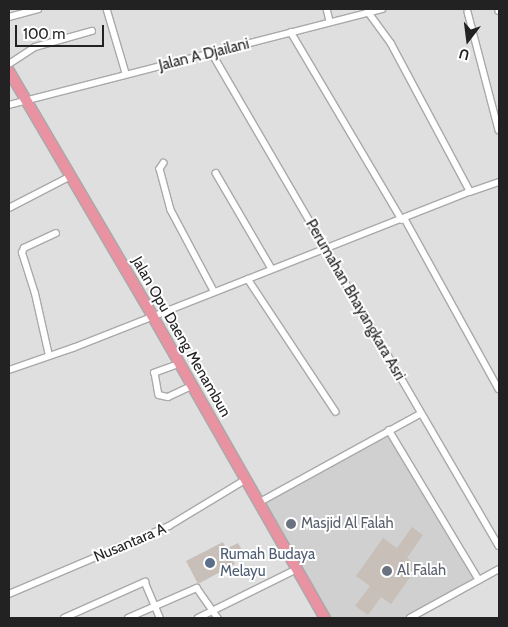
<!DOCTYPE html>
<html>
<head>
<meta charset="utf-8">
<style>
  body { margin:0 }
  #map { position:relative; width:508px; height:627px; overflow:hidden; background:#f2efe9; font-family:Cabin,sans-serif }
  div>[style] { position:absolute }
  .residential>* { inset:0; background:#e0dfdf; transform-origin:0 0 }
  .religious>* { inset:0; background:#d0d0d0 }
  .building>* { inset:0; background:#c7bfb8 }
  .roads { filter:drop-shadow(1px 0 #a9a9a9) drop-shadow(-1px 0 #a9a9a9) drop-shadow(0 1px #a9a9a9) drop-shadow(0 -1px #a9a9a9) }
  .street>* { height:5.5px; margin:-2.75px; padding:0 2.75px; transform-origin:2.75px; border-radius:2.75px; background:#fff }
  .highway>* { height:10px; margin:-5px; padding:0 5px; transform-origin:5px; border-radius:5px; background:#e892a2 }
  .dots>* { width:14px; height:14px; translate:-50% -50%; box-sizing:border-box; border:2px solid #fff; border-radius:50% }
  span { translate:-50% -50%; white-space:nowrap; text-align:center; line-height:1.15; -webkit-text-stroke:4px #fff; paint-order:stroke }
  .street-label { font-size:15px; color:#222 }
  .worship-label { font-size:15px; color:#5b616d }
  .left { translate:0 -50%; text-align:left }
  .service-label { font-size:15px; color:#4e5e75 }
  .frame { position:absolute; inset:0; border:10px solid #222; pointer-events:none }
  .north { position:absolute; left:443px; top:15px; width:50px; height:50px; -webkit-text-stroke:4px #fff; paint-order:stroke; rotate:195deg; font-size:14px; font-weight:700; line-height:20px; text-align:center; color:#222 }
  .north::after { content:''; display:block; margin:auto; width:18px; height:22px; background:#222; clip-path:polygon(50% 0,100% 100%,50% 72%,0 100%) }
  .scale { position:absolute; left:15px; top:25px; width:89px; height:22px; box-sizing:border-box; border:2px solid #222; border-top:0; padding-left:6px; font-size:15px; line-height:18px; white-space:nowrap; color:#222; -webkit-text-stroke:4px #fff; paint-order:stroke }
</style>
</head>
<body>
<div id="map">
  <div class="residential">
    <div style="left:9px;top:9px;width:490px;height:609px"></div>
  </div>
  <div class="religious">
    <div style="clip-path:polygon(389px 433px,475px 579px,404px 618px,329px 618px,263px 505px)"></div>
  </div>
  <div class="building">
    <div style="clip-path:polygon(412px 527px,423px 535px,407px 558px,418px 566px,391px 604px,381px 597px,368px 615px,355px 606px,370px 586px,356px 576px,383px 538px,397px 548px)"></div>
    <div style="clip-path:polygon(223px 542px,226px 549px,238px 543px,242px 550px,230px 556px,235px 564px,198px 584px,186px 561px)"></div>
  </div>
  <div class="roads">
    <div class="street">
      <div style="left:107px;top:9px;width:67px;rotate:73.5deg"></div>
      <div style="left:327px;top:9px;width:12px;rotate:76deg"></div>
      <div style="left:499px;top:9px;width:2px;rotate:90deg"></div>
      <div style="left:468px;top:12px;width:122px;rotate:75.3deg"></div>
      <div style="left:9px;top:17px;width:30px;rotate:-15deg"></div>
      <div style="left:291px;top:32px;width:218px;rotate:59.4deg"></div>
      <div style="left:212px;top:53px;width:570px;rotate:59.79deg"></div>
      <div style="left:9px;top:64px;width:31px;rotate:-33deg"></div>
      <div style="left:35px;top:47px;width:59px;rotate:-15.7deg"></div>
      <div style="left:9px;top:105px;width:385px;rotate:-14.4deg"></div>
      <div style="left:164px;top:163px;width:7px;rotate:124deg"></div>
      <div style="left:160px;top:169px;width:42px;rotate:75deg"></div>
      <div style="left:171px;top:210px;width:92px;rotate:62deg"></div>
      <div style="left:216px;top:173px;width:111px;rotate:59.7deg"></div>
      <div style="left:470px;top:192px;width:31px;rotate:-19deg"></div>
      <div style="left:9px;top:208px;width:70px;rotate:-27.3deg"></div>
      <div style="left:405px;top:219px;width:194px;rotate:61.1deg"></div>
      <div style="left:248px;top:279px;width:159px;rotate:56.5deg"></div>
      <div style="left:49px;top:356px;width:64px;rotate:-102.7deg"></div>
      <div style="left:35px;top:294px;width:43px;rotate:-107.6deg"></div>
      <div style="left:22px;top:253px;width:5px;rotate:-68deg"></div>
      <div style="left:24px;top:248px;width:35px;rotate:-25deg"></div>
      <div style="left:180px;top:364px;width:27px;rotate:160deg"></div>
      <div style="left:155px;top:373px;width:22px;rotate:80deg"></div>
      <div style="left:159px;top:395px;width:9px;rotate:13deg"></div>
      <div style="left:168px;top:397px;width:26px;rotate:-25deg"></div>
      <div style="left:9px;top:370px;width:68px;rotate:-19deg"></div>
      <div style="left:73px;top:348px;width:427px;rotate:-21.5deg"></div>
      <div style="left:470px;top:192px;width:168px;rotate:-118.1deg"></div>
      <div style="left:391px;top:44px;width:39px;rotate:-126deg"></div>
      <div style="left:389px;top:430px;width:175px;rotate:59deg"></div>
      <div style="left:258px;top:503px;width:185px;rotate:-28.8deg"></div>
      <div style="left:9px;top:594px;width:174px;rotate:-23deg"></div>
      <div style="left:169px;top:526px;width:89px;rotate:-31.2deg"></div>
      <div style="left:64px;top:618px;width:89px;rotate:-24deg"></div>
      <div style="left:145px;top:582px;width:39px;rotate:67deg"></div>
      <div style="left:128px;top:618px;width:75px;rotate:-23.5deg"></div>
      <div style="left:197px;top:588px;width:37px;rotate:55deg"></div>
      <div style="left:198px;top:618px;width:110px;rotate:-26.3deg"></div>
      <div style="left:410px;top:618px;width:102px;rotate:-28.8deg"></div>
    </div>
    <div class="highway">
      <div style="left:9px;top:71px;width:283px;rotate:59.6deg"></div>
      <div style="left:152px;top:315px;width:349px;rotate:60.3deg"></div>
    </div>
  </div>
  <div class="dots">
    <div style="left:291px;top:524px;background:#6b7280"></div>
    <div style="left:210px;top:563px;background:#5c6f8a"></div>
    <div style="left:387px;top:571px;background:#6b7280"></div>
  </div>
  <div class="street-label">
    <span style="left:204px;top:55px;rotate:-14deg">Jalan A Djailani</span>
    <span style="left:355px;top:300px;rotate:60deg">Perumahan Bhayangkara Asri</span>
    <span style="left:181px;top:337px;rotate:60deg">Jalan Opu Daeng Menambun</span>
    <span style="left:130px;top:543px;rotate:-23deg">Nusantara A</span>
  </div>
  <div class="worship-label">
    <span class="left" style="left:301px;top:524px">Masjid Al Falah</span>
    <span class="left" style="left:397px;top:571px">Al Falah</span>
  </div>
  <div class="service-label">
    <span class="left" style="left:220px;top:563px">Rumah Budaya<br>Melayu</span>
  </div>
  <div class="frame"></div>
  <div class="north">U</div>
  <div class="scale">100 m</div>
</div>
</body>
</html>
